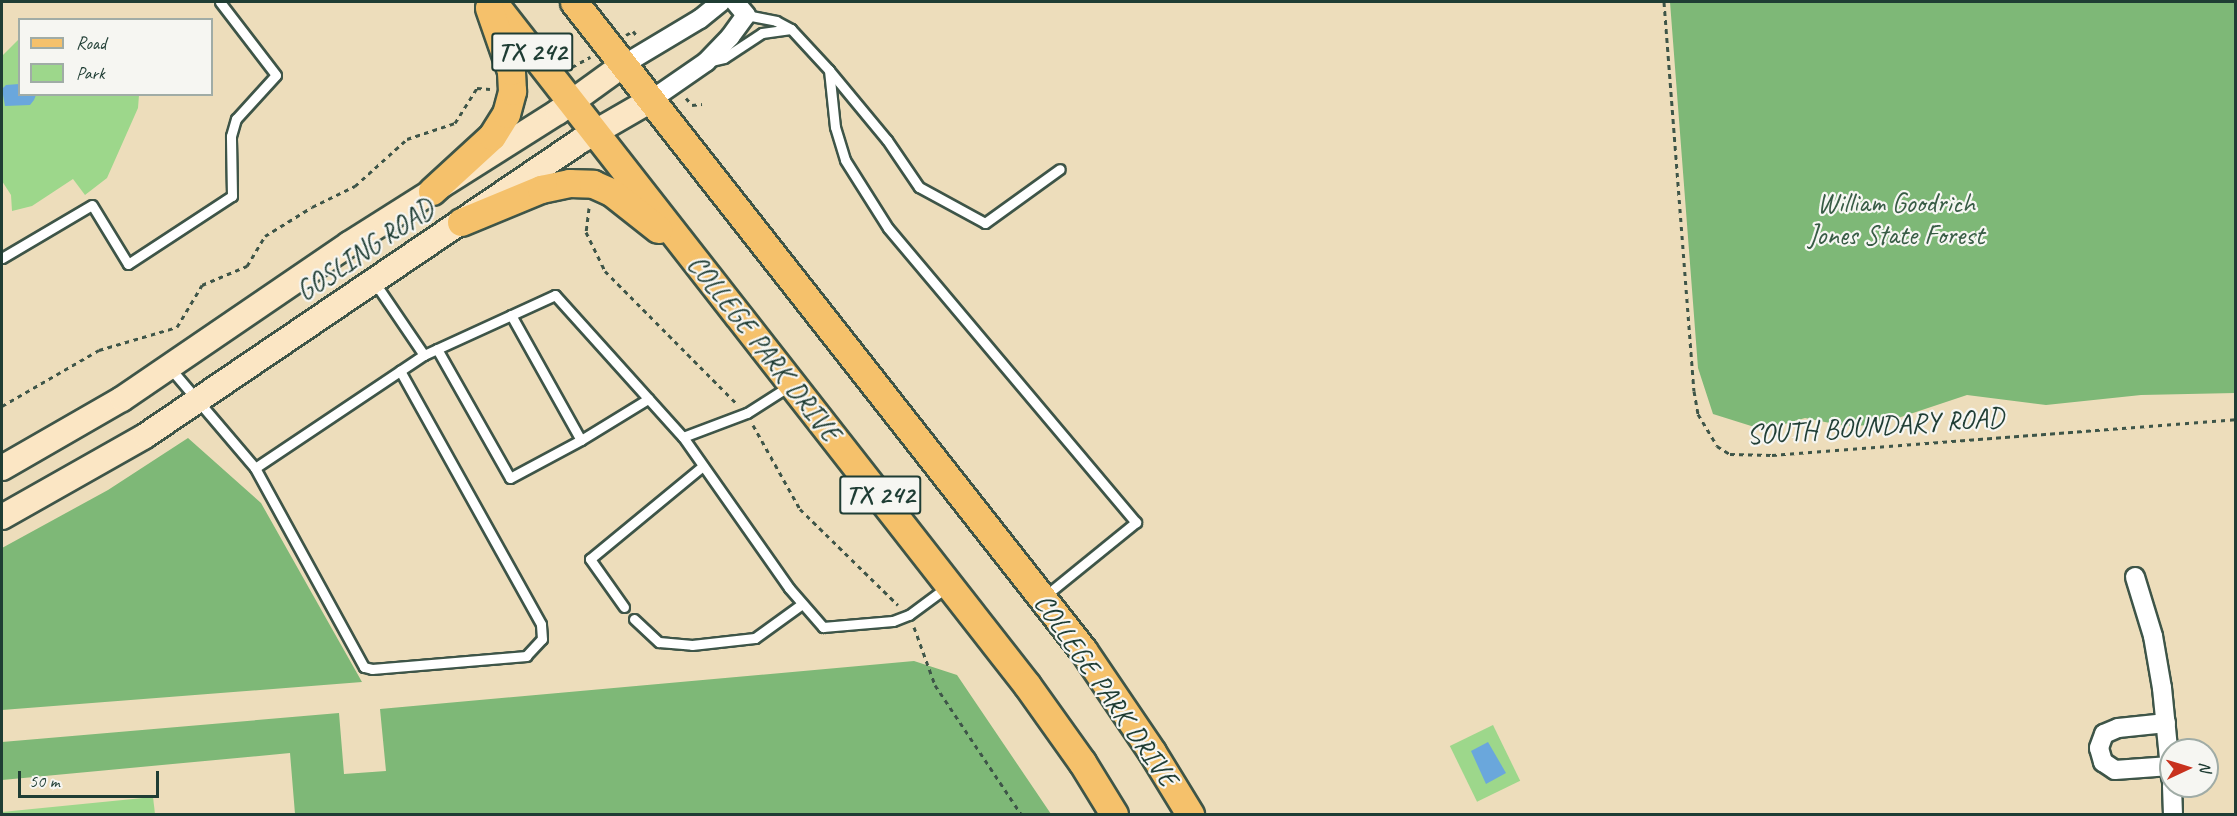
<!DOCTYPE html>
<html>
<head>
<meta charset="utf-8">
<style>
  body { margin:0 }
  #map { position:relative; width:2237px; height:816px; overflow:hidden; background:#edddbb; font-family:Caveat,sans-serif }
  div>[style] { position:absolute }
  .green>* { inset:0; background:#9dd78b; transform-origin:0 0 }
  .forest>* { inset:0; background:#7eb877 }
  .water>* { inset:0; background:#6aa7dc }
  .path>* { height:3px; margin-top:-1.5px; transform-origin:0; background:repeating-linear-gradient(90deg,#3e5548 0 4.5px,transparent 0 9px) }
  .roads { filter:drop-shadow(2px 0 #3e5548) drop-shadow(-2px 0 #3e5548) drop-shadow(0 2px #3e5548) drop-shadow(0 -2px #3e5548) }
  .lane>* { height:9px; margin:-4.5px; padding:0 4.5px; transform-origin:4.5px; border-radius:4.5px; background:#fff }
  .street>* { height:18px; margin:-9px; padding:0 9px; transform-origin:9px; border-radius:9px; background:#fff }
  .secondary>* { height:24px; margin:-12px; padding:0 12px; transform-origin:12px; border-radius:12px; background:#fbe6c4 }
  .primary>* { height:27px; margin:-13.5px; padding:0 13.5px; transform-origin:13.5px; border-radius:13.5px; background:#f5c16b }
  span { translate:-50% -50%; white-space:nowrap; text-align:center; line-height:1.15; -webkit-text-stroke:4.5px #f6f6f2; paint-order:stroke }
  .shield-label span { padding:2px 4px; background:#f6f6f2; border:2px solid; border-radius:4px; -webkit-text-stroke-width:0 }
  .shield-label { font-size:27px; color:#1f3d34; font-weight:700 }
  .park-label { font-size:28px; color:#385c45 }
  .street-label { font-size:28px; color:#1f3d34 }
  .frame { position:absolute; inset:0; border:3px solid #1f3d34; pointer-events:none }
  .legend { position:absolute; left:18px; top:18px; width:195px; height:78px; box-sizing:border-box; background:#f6f6f2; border:2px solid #a0aca6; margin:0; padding:8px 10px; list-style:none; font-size:18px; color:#1f3d34 }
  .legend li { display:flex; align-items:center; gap:12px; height:30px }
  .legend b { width:30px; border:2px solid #a0aca6 }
  .north { position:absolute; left:2159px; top:738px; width:60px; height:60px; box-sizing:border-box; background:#f6f6f2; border:2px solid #a0aca6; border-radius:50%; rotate:86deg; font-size:16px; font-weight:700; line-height:24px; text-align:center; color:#1f3d34 }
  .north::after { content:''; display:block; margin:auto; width:21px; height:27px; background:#c8321e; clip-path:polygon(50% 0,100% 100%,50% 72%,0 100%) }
  .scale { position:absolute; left:18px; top:771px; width:141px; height:27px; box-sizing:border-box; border:3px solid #1f3d34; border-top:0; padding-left:8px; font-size:18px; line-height:21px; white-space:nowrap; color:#1f3d34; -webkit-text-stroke:4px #f6f6f2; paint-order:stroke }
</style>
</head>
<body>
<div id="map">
  <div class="green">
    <div style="clip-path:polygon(19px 39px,20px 94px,139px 95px,138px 108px,107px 178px,85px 195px,73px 179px,32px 206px,12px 211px,11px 195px,2px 181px,2px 56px)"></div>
    <div style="left:1493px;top:725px;width:62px;height:48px;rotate:64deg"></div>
    <div style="clip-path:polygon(153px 797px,155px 814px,2px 814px,2px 812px)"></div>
  </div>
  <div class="forest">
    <div style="clip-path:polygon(1670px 2px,2235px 2px,2235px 393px,2141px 395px,2046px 405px,1967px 395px,1877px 425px,1845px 426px,1805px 418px,1764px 430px,1713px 414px,1698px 368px)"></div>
    <div style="clip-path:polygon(188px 438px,261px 503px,362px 682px,2px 710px,2px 548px,108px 490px)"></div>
    <div style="clip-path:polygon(914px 661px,957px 675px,1051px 814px,295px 814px,290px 753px,2px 780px,2px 742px,339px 713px,344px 774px,386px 771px,380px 709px)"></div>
  </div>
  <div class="water">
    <div style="clip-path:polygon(19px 84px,20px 94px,36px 95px,34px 100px,30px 105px,5px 106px,2px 89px,6px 85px)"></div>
    <div style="clip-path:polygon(1488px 742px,1506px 773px,1486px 784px,1471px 751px)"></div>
  </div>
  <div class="path">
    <div style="left:1664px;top:2px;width:390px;rotate:85.6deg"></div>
    <div style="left:1694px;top:391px;width:23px;rotate:80deg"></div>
    <div style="left:1698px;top:414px;width:37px;rotate:59deg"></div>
    <div style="left:1717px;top:446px;width:15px;rotate:32deg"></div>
    <div style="left:1730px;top:454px;width:42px;rotate:1.4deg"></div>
    <div style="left:1772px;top:455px;width:465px;rotate:-4.4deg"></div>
    <div style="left:626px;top:35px;width:8px;rotate:-30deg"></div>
    <div style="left:633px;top:31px;width:6px;rotate:51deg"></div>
    <div style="left:572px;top:67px;width:21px;rotate:-29deg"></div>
    <div style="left:686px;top:98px;width:9px;rotate:49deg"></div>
    <div style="left:692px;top:105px;width:10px;rotate:-6deg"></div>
    <div style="left:589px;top:208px;width:24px;rotate:97deg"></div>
    <div style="left:586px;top:232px;width:43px;rotate:64deg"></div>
    <div style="left:605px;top:271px;width:187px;rotate:45.2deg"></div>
    <div style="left:2px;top:406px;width:112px;rotate:-30deg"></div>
    <div style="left:99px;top:350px;width:81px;rotate:-16.4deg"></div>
    <div style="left:177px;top:327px;width:49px;rotate:-59.2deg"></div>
    <div style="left:202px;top:285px;width:49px;rotate:-22.9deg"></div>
    <div style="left:247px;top:266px;width:35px;rotate:-59deg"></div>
    <div style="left:265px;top:236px;width:55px;rotate:-31.7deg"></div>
    <div style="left:312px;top:207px;width:48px;rotate:-26deg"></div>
    <div style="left:355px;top:186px;width:70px;rotate:-42.1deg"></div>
    <div style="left:407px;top:139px;width:51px;rotate:-18.4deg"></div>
    <div style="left:455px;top:123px;width:41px;rotate:-57.8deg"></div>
    <div style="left:477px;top:88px;width:13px;rotate:4deg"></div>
    <div style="left:753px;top:425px;width:96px;rotate:60.8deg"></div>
    <div style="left:800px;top:509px;width:137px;rotate:44.4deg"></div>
    <div style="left:914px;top:627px;width:62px;rotate:70.1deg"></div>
    <div style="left:935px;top:685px;width:155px;rotate:56.3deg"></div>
  </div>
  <div class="roads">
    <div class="lane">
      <div style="left:746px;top:15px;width:31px;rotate:11deg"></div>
      <div style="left:776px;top:21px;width:17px;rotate:28deg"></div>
      <div style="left:791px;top:29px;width:56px;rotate:47.2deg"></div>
      <div style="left:829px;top:70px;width:57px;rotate:84deg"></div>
      <div style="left:835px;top:127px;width:34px;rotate:73deg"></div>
      <div style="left:845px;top:160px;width:80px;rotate:57.7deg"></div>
      <div style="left:888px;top:228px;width:385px;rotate:49.9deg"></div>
      <div style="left:1136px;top:522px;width:117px;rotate:140.9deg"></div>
      <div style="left:712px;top:61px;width:12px;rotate:-14deg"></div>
      <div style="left:724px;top:58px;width:45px;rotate:-33.3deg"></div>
      <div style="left:762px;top:33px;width:29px;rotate:-8deg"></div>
      <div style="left:829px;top:70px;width:91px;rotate:50.4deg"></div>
      <div style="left:887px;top:140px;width:57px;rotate:55.8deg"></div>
      <div style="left:919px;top:187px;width:75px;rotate:28.6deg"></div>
      <div style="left:985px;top:223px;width:92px;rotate:-35.8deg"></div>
      <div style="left:2px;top:258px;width:104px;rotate:-30.5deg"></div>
      <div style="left:92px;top:205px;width:69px;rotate:58.6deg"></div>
      <div style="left:128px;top:264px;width:124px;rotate:-33.2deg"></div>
      <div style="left:232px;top:196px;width:60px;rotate:-91deg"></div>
      <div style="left:231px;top:136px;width:18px;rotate:-74deg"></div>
      <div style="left:236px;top:119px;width:59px;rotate:-47.7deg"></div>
      <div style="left:276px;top:75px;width:92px;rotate:-127.5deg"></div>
      <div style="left:375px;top:283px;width:87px;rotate:55.8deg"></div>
      <div style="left:424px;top:355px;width:144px;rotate:-24.6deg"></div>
      <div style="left:555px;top:295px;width:191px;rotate:48deg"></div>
      <div style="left:683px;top:437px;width:184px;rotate:54.9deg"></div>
      <div style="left:789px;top:588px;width:52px;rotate:48.9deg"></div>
      <div style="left:823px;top:627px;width:70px;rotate:-4.9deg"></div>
      <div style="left:893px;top:621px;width:17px;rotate:-21deg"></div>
      <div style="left:909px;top:615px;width:49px;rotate:-36.6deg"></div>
      <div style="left:511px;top:315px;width:143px;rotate:60.8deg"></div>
      <div style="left:581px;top:440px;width:79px;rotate:-31.5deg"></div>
      <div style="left:437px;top:349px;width:148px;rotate:60.5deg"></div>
      <div style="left:510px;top:478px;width:81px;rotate:-28.2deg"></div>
      <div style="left:170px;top:368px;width:131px;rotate:49.6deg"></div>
      <div style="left:255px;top:468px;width:203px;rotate:-33.8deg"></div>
      <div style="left:683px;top:437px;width:68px;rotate:-20.6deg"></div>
      <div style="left:747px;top:413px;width:52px;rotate:-32.5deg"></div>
      <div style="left:255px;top:468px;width:227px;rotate:61.3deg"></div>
      <div style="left:364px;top:667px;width:8px;rotate:14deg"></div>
      <div style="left:372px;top:669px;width:155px;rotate:-4.8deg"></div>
      <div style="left:526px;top:656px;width:23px;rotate:-47deg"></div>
      <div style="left:542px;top:639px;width:15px;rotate:-94deg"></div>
      <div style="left:541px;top:624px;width:290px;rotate:-119.1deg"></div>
      <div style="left:624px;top:607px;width:59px;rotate:-125.3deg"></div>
      <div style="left:590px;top:559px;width:146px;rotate:-39.5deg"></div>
      <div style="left:634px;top:619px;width:34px;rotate:43deg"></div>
      <div style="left:659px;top:642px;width:33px;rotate:5deg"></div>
      <div style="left:692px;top:645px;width:63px;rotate:-6.3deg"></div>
      <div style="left:755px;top:638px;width:58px;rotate:-35.9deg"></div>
    </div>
    <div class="street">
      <div style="left:623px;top:65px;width:90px;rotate:-30.9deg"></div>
      <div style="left:700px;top:19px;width:27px;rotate:-39deg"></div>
      <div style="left:651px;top:100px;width:67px;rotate:-34.6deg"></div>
      <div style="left:706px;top:62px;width:35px;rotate:-46deg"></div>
      <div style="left:730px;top:37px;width:27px;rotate:-54deg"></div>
      <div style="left:746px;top:15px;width:17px;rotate:-130deg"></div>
      <div style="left:2135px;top:577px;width:62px;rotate:73deg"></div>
      <div style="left:2153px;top:636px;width:53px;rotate:80.2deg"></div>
      <div style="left:2162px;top:688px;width:90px;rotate:84.3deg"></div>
      <div style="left:2166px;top:723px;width:48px;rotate:174.1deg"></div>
      <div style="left:2118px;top:728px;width:15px;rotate:157deg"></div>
      <div style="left:2104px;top:734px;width:15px;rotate:110deg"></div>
      <div style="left:2099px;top:748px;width:15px;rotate:74deg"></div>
      <div style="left:2103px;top:762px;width:14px;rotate:34deg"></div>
      <div style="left:2115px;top:770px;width:55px;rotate:-4.2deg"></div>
      <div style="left:2172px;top:786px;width:28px;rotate:88deg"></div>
    </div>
    <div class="secondary">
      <div style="left:2px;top:468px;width:138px;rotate:-29.9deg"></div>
      <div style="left:122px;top:399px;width:275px;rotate:-34.3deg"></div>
      <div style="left:349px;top:244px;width:247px;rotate:-32.3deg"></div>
      <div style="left:558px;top:112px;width:80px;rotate:-35.9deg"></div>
      <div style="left:2px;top:517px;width:164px;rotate:-29.5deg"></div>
      <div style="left:145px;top:436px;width:526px;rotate:-34.14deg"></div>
      <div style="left:580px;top:141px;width:82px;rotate:-30deg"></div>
    </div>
    <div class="primary">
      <div style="left:493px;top:2px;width:867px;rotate:51.98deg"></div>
      <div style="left:1027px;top:685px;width:95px;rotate:54.5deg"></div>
      <div style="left:1082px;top:762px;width:61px;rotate:58.4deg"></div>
      <div style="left:574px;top:2px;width:824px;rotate:51.85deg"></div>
      <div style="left:1083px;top:650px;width:123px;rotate:55.9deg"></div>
      <div style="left:1152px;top:752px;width:73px;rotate:58.5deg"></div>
      <div style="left:432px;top:191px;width:81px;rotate:-42.5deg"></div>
      <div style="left:492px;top:136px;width:26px;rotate:-58deg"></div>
      <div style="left:506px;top:114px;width:24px;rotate:-75deg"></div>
      <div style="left:512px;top:91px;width:20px;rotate:-93deg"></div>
      <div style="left:511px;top:71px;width:67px;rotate:-109.2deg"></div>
      <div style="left:461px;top:222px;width:87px;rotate:-22.4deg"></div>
      <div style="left:541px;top:189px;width:29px;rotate:-12deg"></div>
      <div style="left:569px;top:183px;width:24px;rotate:2deg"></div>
      <div style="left:593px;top:184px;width:20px;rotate:24deg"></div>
      <div style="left:611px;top:192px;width:60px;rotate:38.2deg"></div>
    </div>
  </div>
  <div class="shield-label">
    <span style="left:532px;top:52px">TX 242</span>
    <span style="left:880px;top:495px">TX 242</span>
  </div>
  <div class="park-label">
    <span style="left:1896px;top:219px">William Goodrich<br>Jones State Forest</span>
  </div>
  <div class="street-label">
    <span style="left:365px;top:250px;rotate:-34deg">GOSLING ROAD</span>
    <span style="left:764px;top:348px;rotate:52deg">COLLEGE PARK DRIVE</span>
    <span style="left:1875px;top:426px;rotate:-4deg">SOUTH BOUNDARY ROAD</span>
    <span style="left:1106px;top:690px;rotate:55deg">COLLEGE PARK DRIVE</span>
  </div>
  <div class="frame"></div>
  <ul class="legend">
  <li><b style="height:8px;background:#f5c16b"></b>Road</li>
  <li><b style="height:16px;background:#9dd78b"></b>Park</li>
  </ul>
  <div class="north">N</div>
  <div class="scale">50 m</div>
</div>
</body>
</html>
